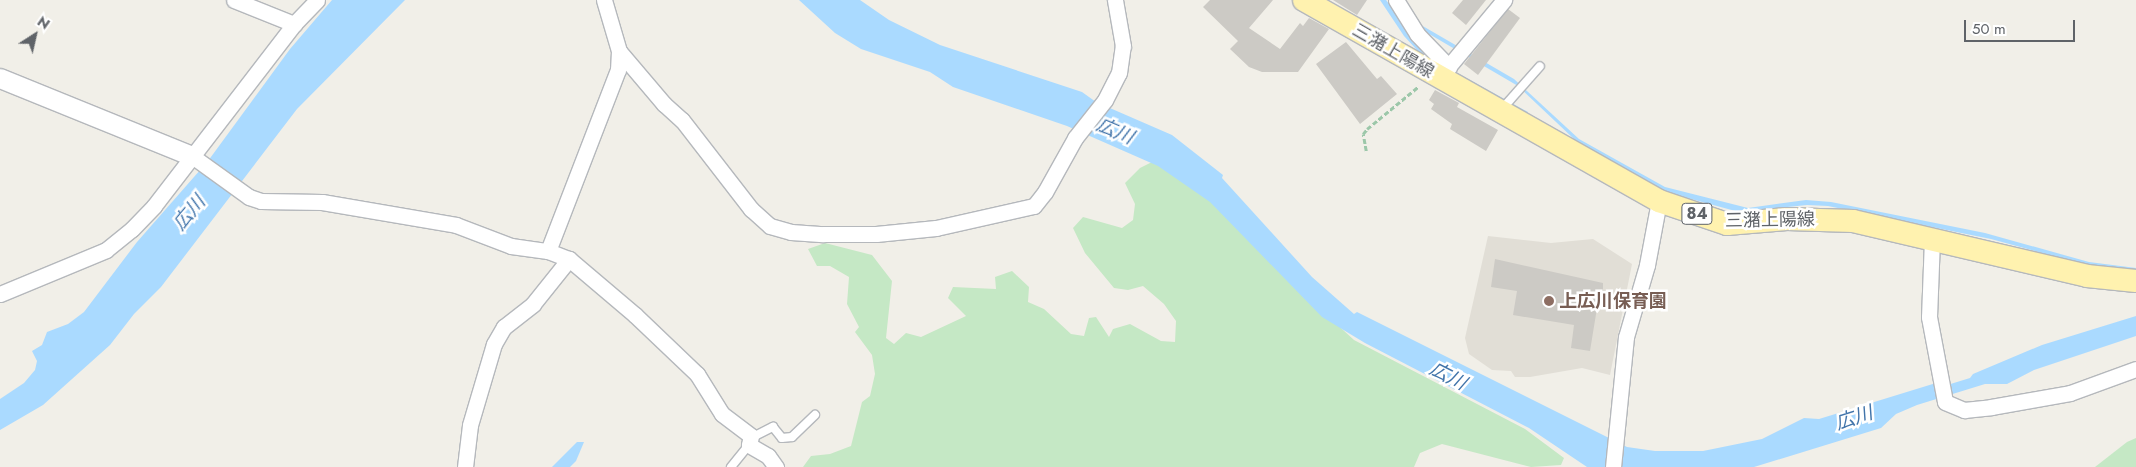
<!DOCTYPE html>
<html>
<head>
<meta charset="utf-8">
<style>
  body { margin:0 }
  #map { position:relative; width:2136px; height:467px; overflow:hidden; background:#f1efe8; font-family:Jost,"Noto Sans JP",sans-serif }
  div>[style] { position:absolute }
  .education>* { inset:0; background:#e1ded6 }
  .green>* { inset:0; background:#c5e8c5 }
  .water>* { inset:0; background:#aadaff }
  .building>* { inset:0; background:#cccac5 }
  .path>* { height:2.5px; margin-top:-1.25px; transform-origin:0; background:repeating-linear-gradient(90deg,#9cc7a9 0 5px,transparent 0 7.5px) }
  .roads { filter:drop-shadow(1px 0 #b5b8bc) drop-shadow(-1px 0 #b5b8bc) drop-shadow(0 1px #b5b8bc) drop-shadow(0 -1px #b5b8bc) }
  .service>* { height:8px; margin:-4px; padding:0 4px; transform-origin:4px; border-radius:4px; background:#fff }
  .minor>* { height:15px; margin:-7.5px; padding:0 7.5px; transform-origin:7.5px; border-radius:7.5px; background:#fff }
  .tertiary>* { height:19px; margin:-9.5px; padding:0 9.5px; transform-origin:9.5px; border-radius:9.5px; background:#fff }
  .primary>* { height:22px; margin:-11px; padding:0 11px; transform-origin:11px; border-radius:11px; background:#fff2af }
  .dots>* { width:14px; height:14px; translate:-50% -50%; box-sizing:border-box; border:2px solid #fff; border-radius:50% }
  span { translate:-50% -50%; white-space:nowrap; text-align:center; line-height:1.15; -webkit-text-stroke:5px #fff; paint-order:stroke }
  .shield-label span { padding:1px 4px; background:#fff; border:1px solid; border-radius:4px; -webkit-text-stroke-width:0 }
  .shield-label { font-size:16px; color:#5f6368; font-weight:700 }
  .street-label { font-size:18px; color:#5f6368 }
  .education-label { font-size:18px; color:#785e54; font-weight:700 }
  .left { translate:0 -50%; text-align:left }
  .water-label { font-size:19px; color:#4174aa; font-style:italic }
  .north { position:absolute; left:10px; top:10px; width:50px; height:50px; -webkit-text-stroke:4px #fff; paint-order:stroke; rotate:35deg; font-size:14px; font-weight:700; line-height:20px; text-align:center; color:#5f6368 }
  .north::after { content:''; display:block; margin:auto; width:18px; height:22px; background:#5f6368; clip-path:polygon(50% 0,100% 100%,50% 72%,0 100%) }
  .scale { position:absolute; left:1964px; top:20px; width:111px; height:22px; box-sizing:border-box; border:2px solid #5f6368; border-top:0; padding-left:6px; font-size:15px; line-height:18px; white-space:nowrap; color:#5f6368; -webkit-text-stroke:4px #fff; paint-order:stroke }
</style>
</head>
<body>
<div id="map">
  <div class="education">
    <div style="clip-path:polygon(1488px 236px,1551px 243px,1593px 239px,1632px 264px,1610px 375px,1582px 368px,1530px 377px,1515px 377px,1511px 371px,1492px 370px,1469px 354px,1465px 338px)"></div>
  </div>
  <div class="green">
    <div style="clip-path:polygon(1160px 158px,1279px 258px,1307px 297px,1354px 340px,1525px 429px,1564px 458px,1561px 465px,1531px 467px,1442px 444px,1420px 453px,1414px 467px,803px 467px,811px 456px,830px 454px,851px 446px,862px 402px,870px 396px,875px 374px,872px 355px,855px 332px,859px 327px,847px 304px,849px 277px,830px 266px,817px 266px,808px 249px,825px 243px,872px 255px,892px 281px,886px 338px,894px 344px,906px 333px,921px 337px,966px 316px,948px 298px,953px 287px,996px 289px,995px 277px,1012px 271px,1029px 287px,1028px 302px,1044px 309px,1071px 334px,1084px 336px,1089px 318px,1096px 317px,1109px 337px,1113px 329px,1130px 324px,1161px 341px,1175px 342px,1176px 321px,1164px 304px,1143px 286px,1128px 290px,1114px 288px,1085px 253px,1073px 228px,1083px 217px,1122px 228px,1133px 220px,1135px 204px,1125px 183px,1140px 168px)"></div>
    <div style="clip-path:polygon(2136px 438px,2136px 467px,2095px 467px,2127px 442px)"></div>
  </div>
  <div class="water">
    <div style="clip-path:polygon(332px 0,405px 0,297px 109px,161px 287px,134px 314px,110px 345px,43px 405px,0 430px,0 399px,24px 383px,35px 370px,37px 361px,32px 351px,42px 345px,47px 332px,68px 324px,84px 312px,137px 242px,208px 161px,290px 49px)"></div>
    <div style="clip-path:polygon(799px 0,860px 0,889px 20px,940px 45px,1082px 92px,1096px 102px,1172px 135px,1223px 175px,1222px 178px,1312px 277px,1354px 314px,1357px 312px,1627px 447px,1655px 451px,1703px 451px,1762px 439px,1804px 418px,1819px 419px,1936px 383px,1944px 386px,1970px 378px,1973px 374px,2042px 345px,2136px 316px,2136px 336px,2034px 370px,2007px 384px,1985px 384px,1917px 405px,1896px 414px,1881px 428px,1754px 467px,1587px 467px,1529px 428px,1365px 343px,1322px 317px,1210px 202px,1158px 166px,1067px 126px,953px 87px,930px 72px,861px 49px,835px 33px)"></div>
    <div style="clip-path:polygon(1380px 0,1386px 0,1398px 15px,1421px 25px,1514px 79px,1579px 139px,1665px 187px,1748px 208px,1806px 200px,1831px 202px,1985px 233px,2089px 262px,2136px 268px,2136px 273px,2107px 271px,1991px 239px,1828px 206px,1807px 205px,1739px 212px,1658px 190px,1574px 139px,1518px 86px,1424px 31px,1436px 61px,1528px 112px,1526px 116px,1428px 62px,1404px 36px)"></div>
    <div style="clip-path:polygon(577px 442px,584px 442px,576px 461px,570px 467px,552px 467px)"></div>
  </div>
  <div class="building">
    <div style="clip-path:polygon(1210px 0,1273px 0,1249px 28px,1280px 49px,1300px 23px,1303px 26px,1309px 18px,1329px 29px,1298px 72px,1262px 72px,1249px 67px,1230px 49px,1238px 41px,1203px 7px)"></div>
    <div style="clip-path:polygon(1333px 0,1367px 0,1357px 15px)"></div>
    <div style="clip-path:polygon(1463px 0,1486px 0,1466px 25px,1452px 13px)"></div>
    <div style="clip-path:polygon(1508px 9px,1520px 18px,1478px 75px,1464px 64px)"></div>
    <div style="clip-path:polygon(1346px 42px,1377px 79px,1381px 76px,1397px 94px,1360px 124px,1316px 64px)"></div>
    <div style="clip-path:polygon(1435px 90px,1459px 103px,1457px 107px,1498px 130px,1486px 151px,1450px 129px,1452px 124px,1431px 109px,1434px 104px,1429px 100px)"></div>
    <div style="clip-path:polygon(1495px 259px,1603px 283px,1603px 309px,1597px 308px,1590px 351px,1571px 348px,1574px 325px,1513px 315px,1517px 291px,1491px 287px)"></div>
  </div>
  <div class="path">
    <div style="left:1366px;top:151px;width:17px;rotate:-100deg"></div>
    <div style="left:1363px;top:134px;width:6px;rotate:-51deg"></div>
    <div style="left:1367px;top:129px;width:67px;rotate:-39.6deg"></div>
  </div>
  <div class="roads">
    <div class="service">
      <div style="left:1502px;top:109px;width:57px;rotate:-48.5deg"></div>
      <div style="left:751px;top:438px;width:25px;rotate:-27deg"></div>
      <div style="left:773px;top:427px;width:14px;rotate:51deg"></div>
      <div style="left:782px;top:438px;width:10px;rotate:-6deg"></div>
      <div style="left:792px;top:437px;width:32px;rotate:-44deg"></div>
      <div style="left:731px;top:467px;width:28px;rotate:-51deg"></div>
    </div>
    <div class="minor">
      <div style="left:234px;top:0;width:65px;rotate:21.8deg"></div>
      <div style="left:1396px;top:0;width:40px;rotate:58deg"></div>
      <div style="left:1417px;top:34px;width:46px;rotate:45.9deg"></div>
      <div style="left:619px;top:51px;width:70px;rotate:49.7deg"></div>
      <div style="left:664px;top:104px;width:24px;rotate:42deg"></div>
      <div style="left:682px;top:120px;width:113px;rotate:52.2deg"></div>
      <div style="left:751px;top:209px;width:25px;rotate:42deg"></div>
      <div style="left:770px;top:226px;width:22px;rotate:16deg"></div>
      <div style="left:791px;top:232px;width:32px;rotate:4deg"></div>
      <div style="left:823px;top:234px;width:53px"></div>
      <div style="left:876px;top:234px;width:60px;rotate:-5.7deg"></div>
      <div style="left:936px;top:228px;width:100px;rotate:-12.7deg"></div>
      <div style="left:1034px;top:206px;width:18px;rotate:-52deg"></div>
      <div style="left:1045px;top:192px;width:62px;rotate:-60.9deg"></div>
      <div style="left:1075px;top:138px;width:48px;rotate:-51.7deg"></div>
      <div style="left:1105px;top:100px;width:30px;rotate:-63deg"></div>
      <div style="left:1119px;top:73px;width:27px;rotate:-82deg"></div>
      <div style="left:1123px;top:46px;width:47px;rotate:-99.9deg"></div>
      <div style="left:1439px;top:78px;width:102px;rotate:-50.2deg"></div>
      <div style="left:192px;top:156px;width:70px;rotate:35.7deg"></div>
      <div style="left:249px;top:197px;width:13px;rotate:18deg"></div>
      <div style="left:261px;top:201px;width:61px;rotate:0.9deg"></div>
      <div style="left:322px;top:202px;width:136px;rotate:9.7deg"></div>
      <div style="left:456px;top:225px;width:59px;rotate:20.9deg"></div>
      <div style="left:511px;top:246px;width:37px;rotate:8deg"></div>
      <div style="left:548px;top:251px;width:22px;rotate:21deg"></div>
      <div style="left:569px;top:259px;width:87px;rotate:40.3deg"></div>
      <div style="left:635px;top:315px;width:86px;rotate:43.6deg"></div>
      <div style="left:697px;top:374px;width:47px;rotate:58deg"></div>
      <div style="left:722px;top:414px;width:36px;rotate:37deg"></div>
      <div style="left:751px;top:436px;width:9px;rotate:103deg"></div>
      <div style="left:749px;top:445px;width:22px;rotate:30deg"></div>
      <div style="left:768px;top:456px;width:14px;rotate:54deg"></div>
      <div style="left:1932px;top:239px;width:78px;rotate:92.2deg"></div>
      <div style="left:1929px;top:317px;width:86px;rotate:79.3deg"></div>
      <div style="left:1945px;top:402px;width:21px;rotate:23deg"></div>
      <div style="left:1964px;top:410px;width:27px;rotate:-6deg"></div>
      <div style="left:1991px;top:407px;width:80px;rotate:-10deg"></div>
      <div style="left:2070px;top:393px;width:70px;rotate:-20deg"></div>
      <div style="left:548px;top:251px;width:194px;rotate:-68.9deg"></div>
      <div style="left:618px;top:70px;width:19px;rotate:-87deg"></div>
      <div style="left:619px;top:51px;width:53px;rotate:-106.4deg"></div>
      <div style="left:0;top:294px;width:115px;rotate:-22.5deg"></div>
      <div style="left:106px;top:250px;width:33px;rotate:-39deg"></div>
      <div style="left:132px;top:229px;width:32px;rotate:-46deg"></div>
      <div style="left:154px;top:206px;width:230px;rotate:-52.4deg"></div>
      <div style="left:294px;top:24px;width:33px;rotate:-46deg"></div>
      <div style="left:465px;top:467px;width:42px;rotate:-83.2deg"></div>
      <div style="left:470px;top:425px;width:84px;rotate:-73.5deg"></div>
      <div style="left:494px;top:344px;width:20px;rotate:-60deg"></div>
      <div style="left:504px;top:327px;width:37px;rotate:-38deg"></div>
      <div style="left:533px;top:304px;width:58px;rotate:-51.3deg"></div>
      <div style="left:1613px;top:467px;width:131px;rotate:-84.3deg"></div>
      <div style="left:1626px;top:337px;width:75px;rotate:-73.7deg"></div>
      <div style="left:1647px;top:265px;width:65px;rotate:-79.4deg"></div>
    </div>
    <div class="tertiary">
      <div style="left:0;top:78px;width:207px;rotate:22.1deg"></div>
    </div>
    <div class="primary">
      <div style="left:1304px;top:0;width:408px;rotate:29.5deg"></div>
      <div style="left:1659px;top:201px;width:72px;rotate:18.7deg"></div>
      <div style="left:1727px;top:224px;width:60px;rotate:-4.8deg"></div>
      <div style="left:1787px;top:219px;width:66px;rotate:1.7deg"></div>
      <div style="left:1853px;top:221px;width:240px;rotate:13.2deg"></div>
      <div style="left:2087px;top:276px;width:49px;rotate:5.8deg"></div>
    </div>
  </div>
  <div class="dots">
    <div style="left:1549px;top:301px;background:#8d6e63"></div>
  </div>
  <div class="shield-label">
    <span style="left:1697px;top:214px">84</span>
  </div>
  <div class="street-label">
    <span style="left:1393px;top:51px;rotate:30deg">三潴上陽線</span>
    <span style="left:1770px;top:220px;rotate:-1deg">三潴上陽線</span>
  </div>
  <div class="education-label">
    <span class="left" style="left:1559px;top:301px">上広川保育園</span>
  </div>
  <div class="water-label">
    <span style="left:1115px;top:131px;rotate:23deg">広川</span>
    <span style="left:189px;top:213px;rotate:-50deg">広川</span>
    <span style="left:1448px;top:376px;rotate:27deg">広川</span>
    <span style="left:1854px;top:418px;rotate:-18deg">広川</span>
  </div>
  <div class="north">N</div>
  <div class="scale">50 m</div>
</div>
</body>
</html>
